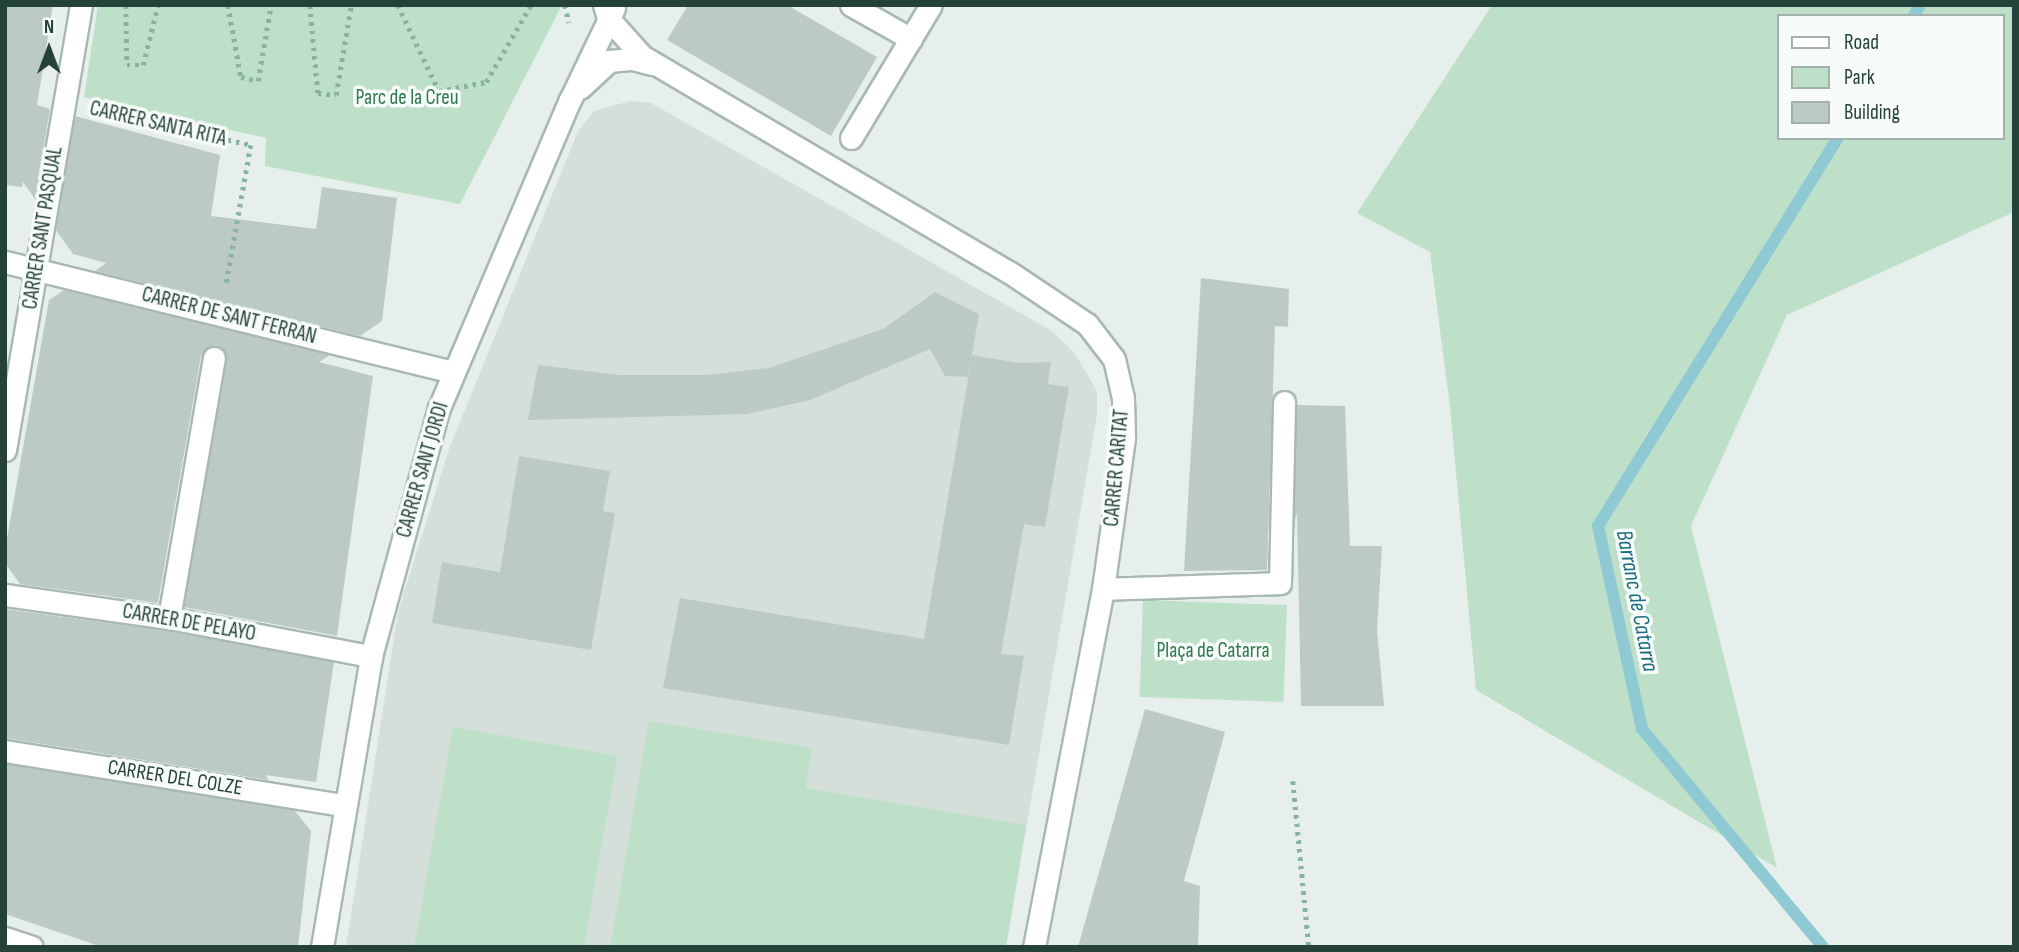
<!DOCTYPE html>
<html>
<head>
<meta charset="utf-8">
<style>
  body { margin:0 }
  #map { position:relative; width:2019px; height:952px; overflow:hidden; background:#e6efeb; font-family:"Sofia Sans Condensed",sans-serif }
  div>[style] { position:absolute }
  .built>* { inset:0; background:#d4dfda }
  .green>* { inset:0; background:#bfe0c8; transform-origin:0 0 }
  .stream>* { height:12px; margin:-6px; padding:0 6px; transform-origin:6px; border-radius:6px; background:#8ec9d4 }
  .building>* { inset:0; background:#bbcac4 }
  .path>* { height:4.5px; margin-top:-2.25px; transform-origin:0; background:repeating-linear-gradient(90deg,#86b3a5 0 3.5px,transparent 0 8.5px) }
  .roads { filter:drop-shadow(2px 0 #a8b8b2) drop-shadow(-2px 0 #a8b8b2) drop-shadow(0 2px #a8b8b2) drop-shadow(0 -2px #a8b8b2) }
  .minor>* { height:21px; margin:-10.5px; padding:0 10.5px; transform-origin:10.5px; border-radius:10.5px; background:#fff }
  span { translate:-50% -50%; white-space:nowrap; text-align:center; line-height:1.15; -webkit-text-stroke:7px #f7fbf9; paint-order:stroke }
  .park-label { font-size:21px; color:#2d7a4b }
  .street-label { font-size:21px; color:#24423a }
  .water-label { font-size:23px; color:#1c6f80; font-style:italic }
  .frame { position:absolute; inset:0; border:7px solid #24423a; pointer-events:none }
  .legend { position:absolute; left:1777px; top:14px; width:228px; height:126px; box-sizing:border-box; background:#f7fbf9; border:2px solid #a3b1ad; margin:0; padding:9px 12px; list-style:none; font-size:21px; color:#24423a }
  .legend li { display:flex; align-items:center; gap:14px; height:35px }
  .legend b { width:35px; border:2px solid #a3b1ad }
  .north { position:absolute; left:14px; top:14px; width:70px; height:70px; -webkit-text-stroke:5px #f7fbf9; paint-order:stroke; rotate:0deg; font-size:19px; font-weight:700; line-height:28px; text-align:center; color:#24423a }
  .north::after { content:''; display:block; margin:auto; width:24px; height:32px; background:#24423a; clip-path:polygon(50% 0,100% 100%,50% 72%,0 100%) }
</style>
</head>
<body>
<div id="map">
  <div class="built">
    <div style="clip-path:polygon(630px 101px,651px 103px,1052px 331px,1074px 352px,1097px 391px,1097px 414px,1006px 947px,346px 947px,398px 612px,449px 449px,578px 131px,594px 111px)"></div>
  </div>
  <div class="green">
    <div style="clip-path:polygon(98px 5px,562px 5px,460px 204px,265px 166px,266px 138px,84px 97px)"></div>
    <div style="clip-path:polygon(evenodd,1492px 5px,2014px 5px,2014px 212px,1787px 315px,1691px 526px,1777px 868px,1476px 690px,1450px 407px,1430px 252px,1357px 213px,1492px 5px,1779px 16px,2003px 16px,2003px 138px,1779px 138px,1779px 16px)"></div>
    <div style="left:1143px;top:600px;width:144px;height:97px;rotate:2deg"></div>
    <div style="clip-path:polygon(649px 721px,812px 748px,806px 788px,1026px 825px,1006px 947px,610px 947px)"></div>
    <div style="left:453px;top:727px;width:167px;height:223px;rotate:10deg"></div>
  </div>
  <div class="stream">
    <div style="left:1914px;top:16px;width:13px;rotate:-61deg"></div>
    <div style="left:1823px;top:947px;width:283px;rotate:-129.7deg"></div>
    <div style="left:1642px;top:729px;width:208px;rotate:-102.2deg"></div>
    <div style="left:1598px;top:526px;width:456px;rotate:-58.3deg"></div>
  </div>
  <div class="building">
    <div style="clip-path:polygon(5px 5px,53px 5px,37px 105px,50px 109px,35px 199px,23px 182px,22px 187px,5px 185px)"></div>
    <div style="clip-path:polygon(688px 5px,787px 5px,877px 57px,831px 136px,667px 40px)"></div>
    <div style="clip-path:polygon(75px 116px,220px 155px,211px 216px,316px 229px,322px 187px,397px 198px,382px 321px,360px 336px,95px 271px,106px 263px,73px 254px,56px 230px)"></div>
    <div style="clip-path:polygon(1201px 278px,1289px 289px,1288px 327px,1275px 326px,1267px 570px,1184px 571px)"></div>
    <div style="clip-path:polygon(64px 290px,330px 355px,319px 362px,373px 376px,337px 636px,184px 607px,227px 360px,223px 348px,216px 345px,201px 356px,158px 603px,20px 584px,5px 563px,5px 550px,49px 300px)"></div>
    <div style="clip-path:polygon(935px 292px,979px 314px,968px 377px,945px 376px,930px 349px,810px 400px,747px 414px,528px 420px,538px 365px,619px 375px,707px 375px,769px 368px,883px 329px)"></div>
    <div style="clip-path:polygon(972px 355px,1019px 363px,1051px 362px,1048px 384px,1069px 387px,1045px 527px,1024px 524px,1001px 654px,1024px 656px,1009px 745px,663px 688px,680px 598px,924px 639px)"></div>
    <div style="clip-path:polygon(1297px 405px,1345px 406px,1350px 546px,1382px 546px,1377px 630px,1384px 706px,1301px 706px,1297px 513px,1294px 522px)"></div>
    <div style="clip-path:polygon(519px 456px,610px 471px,603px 511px,615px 513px,591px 650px,432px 623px,442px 562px,500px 572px)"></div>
    <div style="clip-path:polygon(5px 609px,167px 631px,334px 662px,316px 782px,265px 775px,269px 780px,5px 738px)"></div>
    <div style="clip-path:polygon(1145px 709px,1225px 732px,1184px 881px,1200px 886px,1198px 947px,1078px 947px)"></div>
    <div style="clip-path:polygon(5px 764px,294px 810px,311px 831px,298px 947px,102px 947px,5px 914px)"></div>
  </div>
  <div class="path">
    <div style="left:126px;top:5px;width:60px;rotate:89deg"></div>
    <div style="left:127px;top:65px;width:16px"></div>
    <div style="left:143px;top:65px;width:62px;rotate:-76deg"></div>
    <div style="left:228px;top:5px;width:73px;rotate:79.8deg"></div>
    <div style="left:241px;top:77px;width:17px;rotate:13deg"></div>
    <div style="left:258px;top:81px;width:77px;rotate:-80.3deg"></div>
    <div style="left:310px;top:5px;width:88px;rotate:84.8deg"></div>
    <div style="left:318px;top:93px;width:18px;rotate:6deg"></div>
    <div style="left:336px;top:95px;width:91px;rotate:-80.5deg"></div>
    <div style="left:398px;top:5px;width:95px;rotate:64.5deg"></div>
    <div style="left:439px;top:91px;width:48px;rotate:-10.8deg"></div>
    <div style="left:486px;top:82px;width:89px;rotate:-59.7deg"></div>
    <div style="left:565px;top:5px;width:18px;rotate:77deg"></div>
    <div style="left:95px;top:110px;width:160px;rotate:12.6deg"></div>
    <div style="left:251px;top:145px;width:143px;rotate:100.1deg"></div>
    <div style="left:1293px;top:781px;width:167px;rotate:84.5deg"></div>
  </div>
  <div class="roads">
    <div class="minor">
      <div style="left:604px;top:5px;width:14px;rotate:73deg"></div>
      <div style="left:608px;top:18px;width:51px;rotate:48.2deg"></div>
      <div style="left:642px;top:56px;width:426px;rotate:30.5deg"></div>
      <div style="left:1009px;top:272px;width:94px;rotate:33.7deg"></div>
      <div style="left:1087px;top:324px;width:44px;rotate:52.4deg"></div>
      <div style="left:1114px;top:359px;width:40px;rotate:77deg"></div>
      <div style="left:1123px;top:398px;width:40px;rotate:88.6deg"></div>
      <div style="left:1124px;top:438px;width:152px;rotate:97.9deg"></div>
      <div style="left:1103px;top:589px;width:365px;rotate:100.9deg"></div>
      <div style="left:851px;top:5px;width:69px;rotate:29.5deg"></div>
      <div style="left:580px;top:88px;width:40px;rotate:-43deg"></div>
      <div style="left:609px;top:61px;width:24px;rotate:-5deg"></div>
      <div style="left:633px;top:59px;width:20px;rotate:15deg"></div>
      <div style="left:851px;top:138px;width:155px;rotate:-59deg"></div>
      <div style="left:5px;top:262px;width:460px;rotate:13.8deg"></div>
      <div style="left:5px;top:450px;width:451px;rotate:-80.3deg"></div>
      <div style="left:1103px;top:589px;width:177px;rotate:-1.9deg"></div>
      <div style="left:1280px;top:583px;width:181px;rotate:-88.7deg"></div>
      <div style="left:5px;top:595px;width:166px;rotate:8deg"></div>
      <div style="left:169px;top:618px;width:206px;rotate:10.7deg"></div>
      <div style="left:169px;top:618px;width:264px;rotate:-80.2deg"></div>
      <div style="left:5px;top:751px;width:343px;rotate:9.1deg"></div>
      <div style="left:5px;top:938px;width:28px;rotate:18deg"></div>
      <div style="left:322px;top:947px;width:295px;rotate:-80.4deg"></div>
      <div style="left:371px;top:656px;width:257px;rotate:-74.7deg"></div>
      <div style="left:439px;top:408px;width:335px;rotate:-67deg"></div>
      <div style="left:570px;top:100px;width:102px;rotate:-64.4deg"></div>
    </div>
  </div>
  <div class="park-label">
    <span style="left:407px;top:98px">Parc de la Creu</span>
    <span style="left:1213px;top:651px">Plaça de Catarra</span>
  </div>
  <div class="street-label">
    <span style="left:158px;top:124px;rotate:13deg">CARRER SANTA RITA</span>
    <span style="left:43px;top:228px;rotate:-81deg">CARRER SANT PASQUAL</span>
    <span style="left:229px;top:316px;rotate:14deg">CARRER DE SANT FERRAN</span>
    <span style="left:1117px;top:468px;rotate:-85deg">CARRER CARITAT</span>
    <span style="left:423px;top:470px;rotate:-74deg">CARRER SANT JORDI</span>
    <span style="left:189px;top:623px;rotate:10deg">CARRER DE PELAYO</span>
    <span style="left:175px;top:778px;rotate:9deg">CARRER DEL COLZE</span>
  </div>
  <div class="water-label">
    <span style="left:1637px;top:601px;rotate:79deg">Barranc de Catarra</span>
  </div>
  <div class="frame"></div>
  <ul class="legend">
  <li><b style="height:9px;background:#fff"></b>Road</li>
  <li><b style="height:19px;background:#bfe0c8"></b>Park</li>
  <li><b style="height:19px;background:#bbcac4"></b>Building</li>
  </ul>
  <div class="north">N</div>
</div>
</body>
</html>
